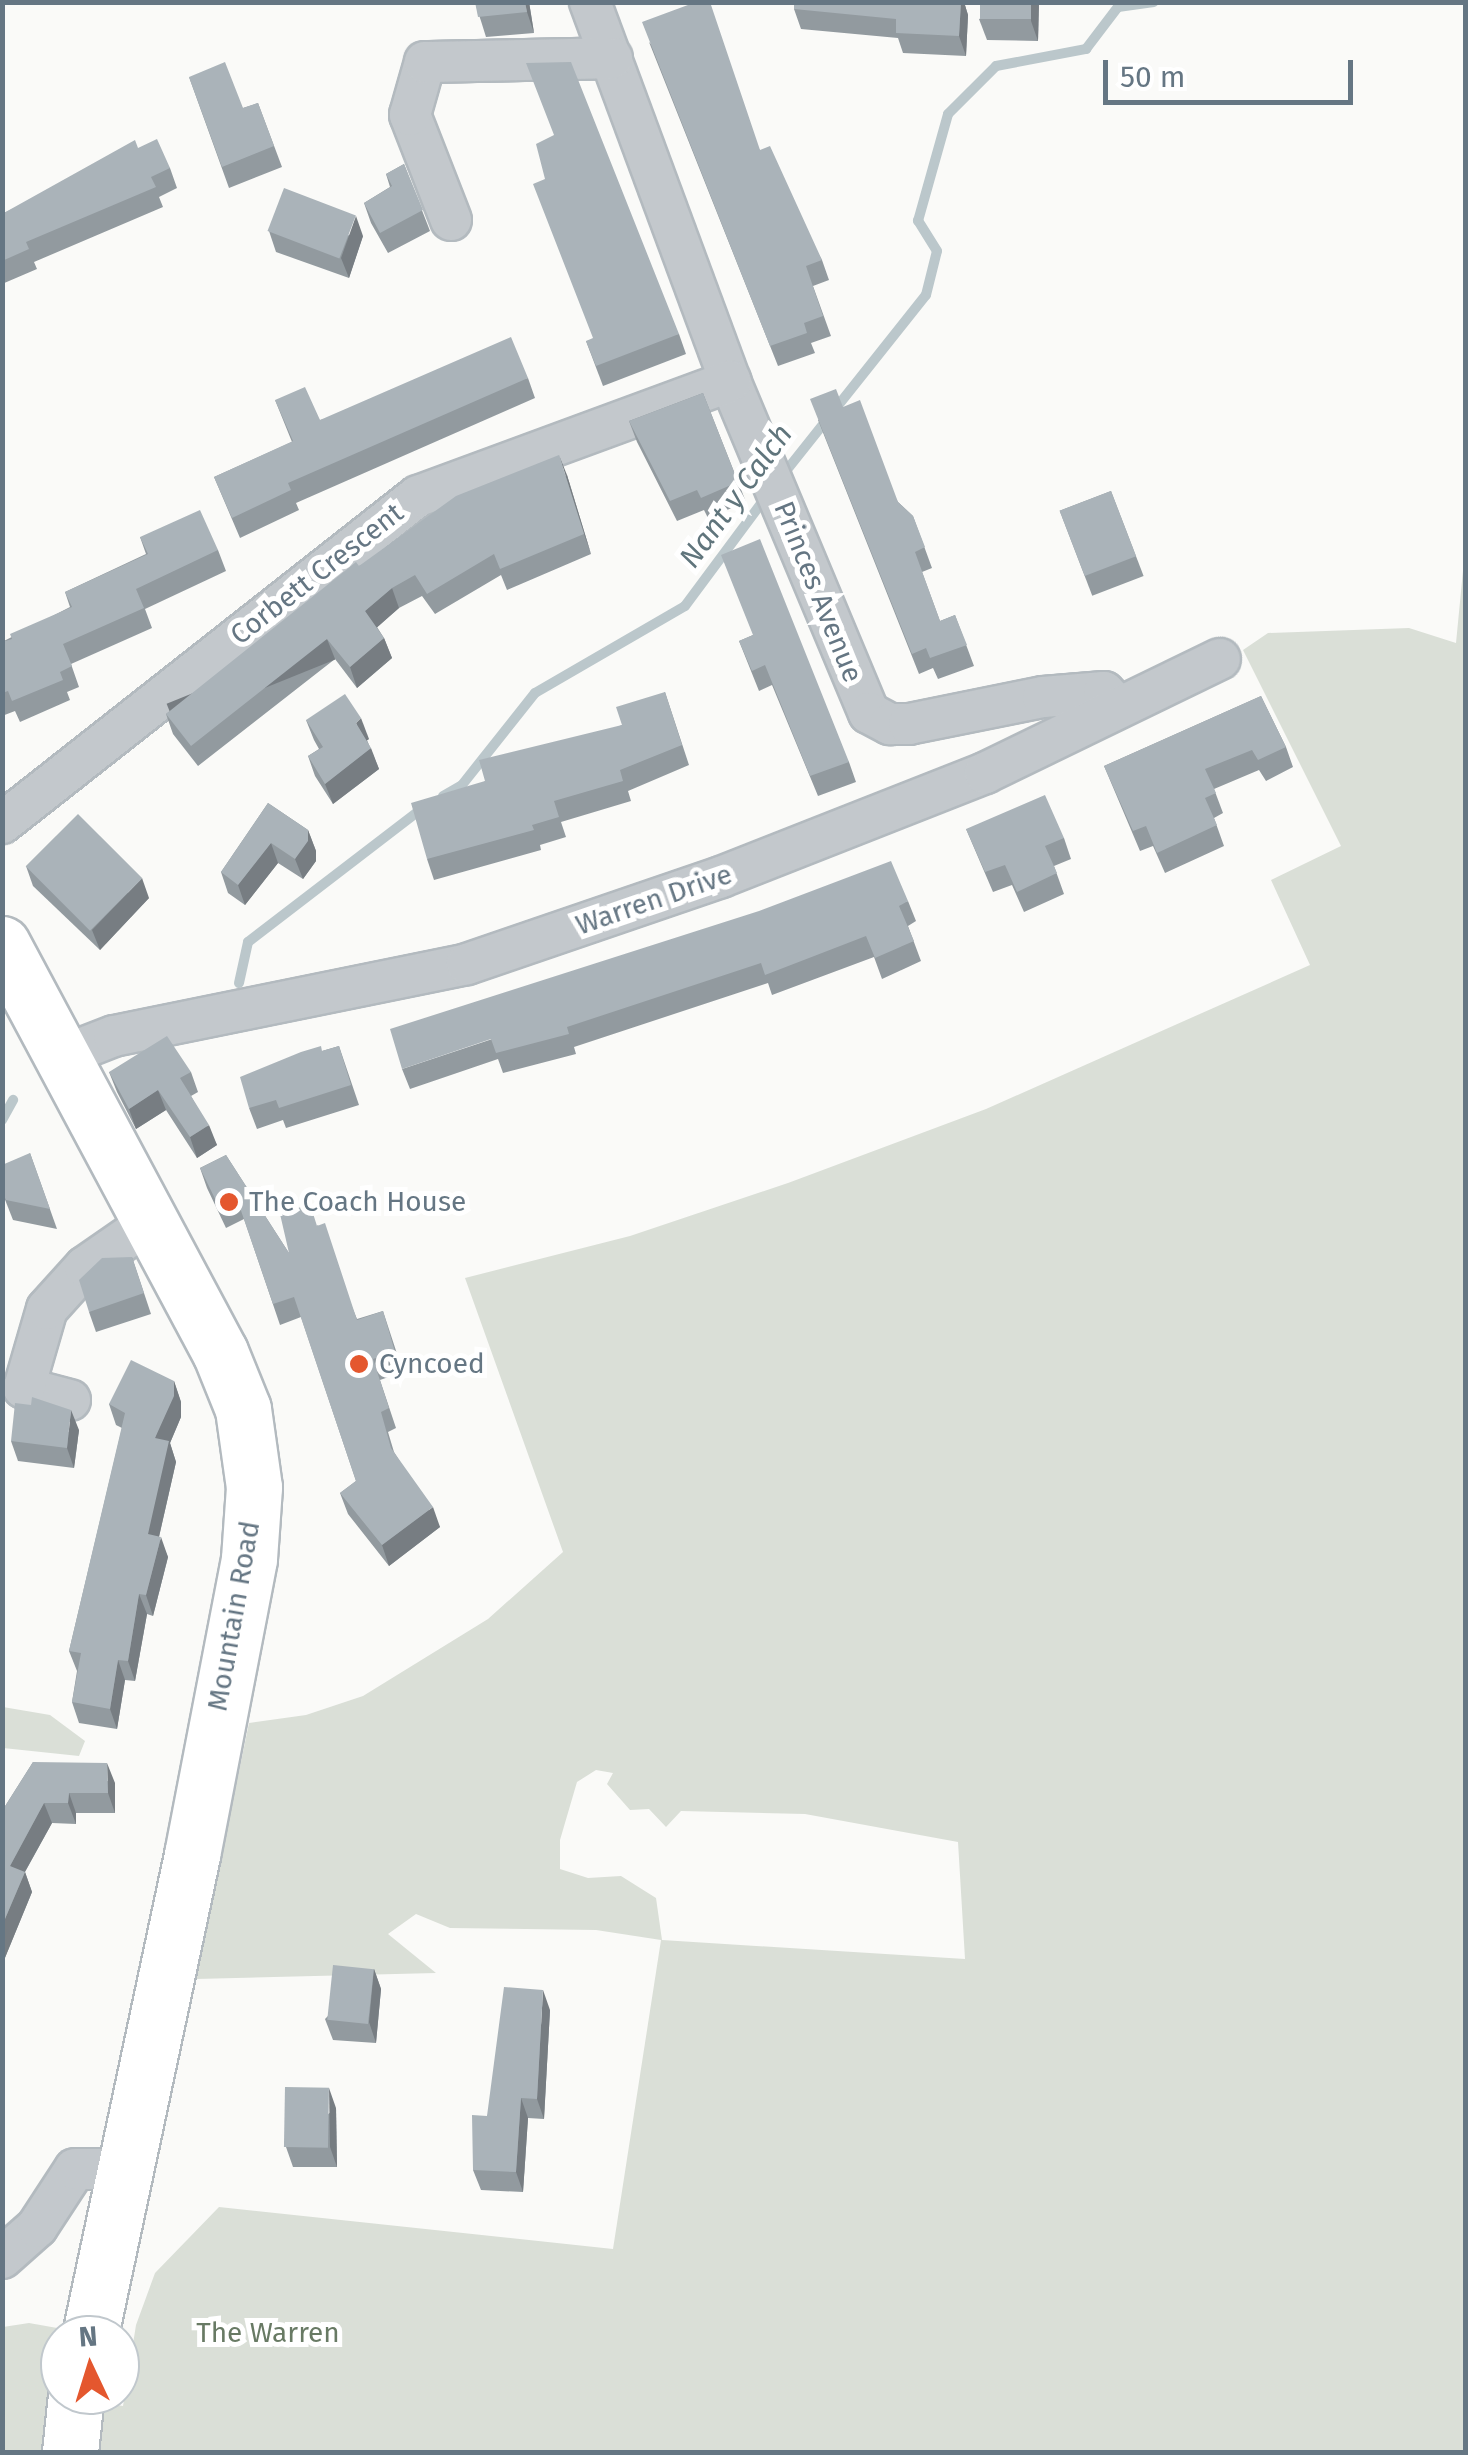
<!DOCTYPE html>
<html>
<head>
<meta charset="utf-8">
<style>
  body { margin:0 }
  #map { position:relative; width:1468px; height:2455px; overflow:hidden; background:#fafaf8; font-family:"Fira Sans",sans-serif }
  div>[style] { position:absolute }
  .green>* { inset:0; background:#dadfd7 }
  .stream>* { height:10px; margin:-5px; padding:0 5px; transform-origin:5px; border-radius:5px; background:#bbc7cb }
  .roads { filter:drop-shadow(2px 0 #b3babf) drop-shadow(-2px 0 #b3babf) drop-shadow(0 2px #b3babf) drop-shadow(0 -2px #b3babf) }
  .street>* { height:40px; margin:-20px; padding:0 20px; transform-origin:20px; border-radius:20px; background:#c3c8cc }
  .secondary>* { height:55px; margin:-27.5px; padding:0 27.5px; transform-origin:27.5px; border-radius:27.5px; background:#fff }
  .wall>* { inset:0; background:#929a9f; transform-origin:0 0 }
  .shaded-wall>* { inset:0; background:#777d82; transform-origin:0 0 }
  .building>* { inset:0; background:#aab3b9; transform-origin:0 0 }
  .dots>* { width:28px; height:28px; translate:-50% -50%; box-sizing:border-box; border:5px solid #fff; border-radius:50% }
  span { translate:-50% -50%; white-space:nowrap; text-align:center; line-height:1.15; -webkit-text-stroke:10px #fff; paint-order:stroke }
  .street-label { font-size:28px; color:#657683 }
  .poi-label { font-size:28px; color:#657683 }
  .left { translate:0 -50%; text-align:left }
  .park-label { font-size:28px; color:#687a64 }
  .water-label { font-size:30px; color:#60757c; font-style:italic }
  .frame { position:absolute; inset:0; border:5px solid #657683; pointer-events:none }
  .north { position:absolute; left:40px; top:2315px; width:100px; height:100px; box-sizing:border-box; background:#fff; border:2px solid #c1c8cd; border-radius:50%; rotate:356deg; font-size:28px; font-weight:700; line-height:40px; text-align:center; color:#657683 }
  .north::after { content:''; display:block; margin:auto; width:35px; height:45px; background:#e4572e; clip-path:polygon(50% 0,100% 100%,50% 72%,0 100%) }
  .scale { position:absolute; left:1103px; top:60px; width:250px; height:45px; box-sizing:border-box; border:5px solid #657683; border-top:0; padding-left:12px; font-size:30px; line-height:35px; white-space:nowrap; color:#657683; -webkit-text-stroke:8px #fff; paint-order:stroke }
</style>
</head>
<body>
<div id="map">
  <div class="green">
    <div style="clip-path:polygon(evenodd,1465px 550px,1465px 2452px,3px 2452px,3px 2327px,29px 2323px,91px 2334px,60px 2335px,60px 2395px,123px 2406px,136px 2325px,155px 2273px,219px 2207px,613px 2249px,661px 1940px,596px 1930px,450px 1928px,416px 1914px,388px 1934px,436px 1973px,196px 1979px,249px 1723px,306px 1715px,363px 1696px,488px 1619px,563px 1552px,465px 1278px,630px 1236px,788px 1183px,986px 1109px,1310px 965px,1271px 880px,1341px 846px,1243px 650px,1268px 633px,1409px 628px,1456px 643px,1465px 550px,596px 1770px,613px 1773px,607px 1784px,630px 1810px,649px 1809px,666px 1827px,681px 1811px,805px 1814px,958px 1842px,965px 1959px,662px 1940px,656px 1898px,621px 1876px,588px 1878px,560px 1869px,560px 1840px,577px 1782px,596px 1770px)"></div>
    <div style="clip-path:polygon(3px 1707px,50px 1715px,85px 1741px,79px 1756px,3px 1748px)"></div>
  </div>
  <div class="stream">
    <div style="left:782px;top:476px;width:231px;rotate:-51.5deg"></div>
    <div style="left:926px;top:295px;width:45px;rotate:-76deg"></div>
    <div style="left:937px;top:251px;width:36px;rotate:-122deg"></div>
    <div style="left:918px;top:221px;width:111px;rotate:-74.3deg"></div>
    <div style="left:948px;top:114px;width:68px;rotate:-45deg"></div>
    <div style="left:996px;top:66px;width:92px;rotate:-10.7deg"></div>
    <div style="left:1086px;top:49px;width:53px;rotate:-52.7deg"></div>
    <div style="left:1118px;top:7px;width:36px;rotate:-8deg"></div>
    <div style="left:443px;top:796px;width:22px;rotate:-30deg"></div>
    <div style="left:462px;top:785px;width:117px;rotate:-51.6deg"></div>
    <div style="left:535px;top:693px;width:173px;rotate:-30.1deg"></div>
    <div style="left:685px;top:606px;width:136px;rotate:-53.4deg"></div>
    <div style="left:239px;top:983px;width:42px;rotate:-77.6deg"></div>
    <div style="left:248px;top:942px;width:222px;rotate:-37.5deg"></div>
    <div style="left:2px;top:1120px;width:23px;rotate:-61deg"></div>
  </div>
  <div class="roads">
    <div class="street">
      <div style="left:590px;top:2px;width:404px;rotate:69.7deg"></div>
      <div style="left:730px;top:381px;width:360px;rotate:67.3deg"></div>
      <div style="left:869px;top:713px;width:24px;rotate:28deg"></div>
      <div style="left:890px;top:724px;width:19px"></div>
      <div style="left:909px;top:724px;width:137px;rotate:-11.4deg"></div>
      <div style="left:1043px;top:697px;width:61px;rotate:-4.7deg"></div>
      <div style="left:1104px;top:692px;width:19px;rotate:47deg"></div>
      <div style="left:451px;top:220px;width:113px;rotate:-111.3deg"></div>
      <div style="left:410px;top:115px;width:55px;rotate:-74.2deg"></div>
      <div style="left:425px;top:62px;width:187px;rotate:-1.2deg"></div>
      <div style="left:2px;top:823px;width:529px;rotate:-38.17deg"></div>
      <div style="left:418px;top:496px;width:333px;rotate:-20.2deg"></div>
      <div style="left:60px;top:1057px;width:58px;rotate:-21.3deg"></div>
      <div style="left:114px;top:1036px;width:360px;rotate:-11.5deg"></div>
      <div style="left:467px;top:964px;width:268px;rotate:-18.9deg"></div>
      <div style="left:721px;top:877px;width:284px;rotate:-21.5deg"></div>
      <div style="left:985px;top:773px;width:261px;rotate:-25.9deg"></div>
      <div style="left:70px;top:1400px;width:48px;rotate:-165.4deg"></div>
      <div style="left:24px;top:1388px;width:82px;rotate:-73.8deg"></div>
      <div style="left:47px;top:1309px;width:57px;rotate:-47.9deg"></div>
      <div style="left:85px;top:1267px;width:79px;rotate:-34.7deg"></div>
      <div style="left:2px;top:2258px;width:47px;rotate:-41.5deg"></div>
      <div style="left:37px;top:2227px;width:69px;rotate:-56.8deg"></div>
      <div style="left:75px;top:2169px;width:53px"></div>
    </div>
    <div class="secondary">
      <div style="left:2px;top:944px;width:463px;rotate:61.9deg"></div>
      <div style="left:220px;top:1352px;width:61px;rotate:68deg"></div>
      <div style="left:243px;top:1409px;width:79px;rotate:82deg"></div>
      <div style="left:254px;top:1487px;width:72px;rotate:94deg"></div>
      <div style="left:249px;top:1559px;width:301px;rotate:100.9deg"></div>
      <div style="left:192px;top:1855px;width:491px;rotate:102deg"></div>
      <div style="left:70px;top:2452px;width:57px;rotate:-84deg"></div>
    </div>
  </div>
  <div class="wall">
    <div style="clip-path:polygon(475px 2px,529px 2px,534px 33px,486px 37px)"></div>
    <div style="clip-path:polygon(794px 2px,964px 2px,968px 15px,966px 56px,903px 53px,898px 38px,801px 29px,794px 9px)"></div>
    <div style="clip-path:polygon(1039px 2px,1038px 41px,987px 40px,979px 19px)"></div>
    <div style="clip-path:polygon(649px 42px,760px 150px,822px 260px,829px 280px,813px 286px,831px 336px,811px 343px,815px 353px,778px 366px)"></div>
    <div style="clip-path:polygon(189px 77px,243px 108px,258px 103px,282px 167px,229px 188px)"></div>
    <div style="clip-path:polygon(138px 148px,170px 168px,177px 188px,159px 197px,163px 207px,34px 262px,37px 269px,2px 284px,2px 214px)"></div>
    <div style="clip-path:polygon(404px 164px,430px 231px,388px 253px,371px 223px,364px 203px,390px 187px,386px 174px)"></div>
    <div style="clip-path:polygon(269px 231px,363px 236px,349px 278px,276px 252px)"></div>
    <div style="clip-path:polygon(679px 334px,686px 354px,603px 386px,586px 341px)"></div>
    <div style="clip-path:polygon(528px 378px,535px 398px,296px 503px,299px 510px,240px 538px,214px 477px,292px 442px,275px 400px,320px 420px)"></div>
    <div style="clip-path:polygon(703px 393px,746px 502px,708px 518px,704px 510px,677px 521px,637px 442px,629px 421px)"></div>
    <div style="clip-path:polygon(843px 407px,898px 502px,913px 516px,932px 568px,922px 572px,940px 621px,955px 615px,974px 666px,938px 679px,933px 668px,919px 674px,818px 420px)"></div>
    <div style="clip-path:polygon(567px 475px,591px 554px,507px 590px,501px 575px,435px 614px,422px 596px,399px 608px,377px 627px,384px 638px,392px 658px,357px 688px,335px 659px,198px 766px,173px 734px,166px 714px,359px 566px)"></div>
    <div style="left:1111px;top:491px;width:91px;height:55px;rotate:69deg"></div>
    <div style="clip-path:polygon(140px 537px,218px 550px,226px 571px,145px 609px,152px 628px,71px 664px,79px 687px,67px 692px,70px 700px,20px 722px,15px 711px,2px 716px,2px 642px,70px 607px,65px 592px,146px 554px)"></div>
    <div style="clip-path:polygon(753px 635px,849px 762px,856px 782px,818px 796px,772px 685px,759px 691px,739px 641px)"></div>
    <div style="clip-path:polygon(665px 692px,689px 765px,628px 791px,631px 801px,561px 822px,566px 837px,540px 845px,541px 850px,434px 880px,427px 859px,485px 781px,622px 725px)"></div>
    <div style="clip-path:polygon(1261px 696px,1286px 747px,1293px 767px,1266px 781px,1259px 770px,1214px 789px,1223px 813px,1214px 818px,1224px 846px,1165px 873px,1153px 846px,1140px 851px,1104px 766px)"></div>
    <div style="clip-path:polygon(306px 720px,369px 739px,367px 740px,379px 769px,333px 804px,315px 776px,308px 756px,319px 749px,314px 740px)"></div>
    <div style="clip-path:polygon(268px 803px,308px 830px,316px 851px,316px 861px,303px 879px,278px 863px,245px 905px,228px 893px,221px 872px)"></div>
    <div style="clip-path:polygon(966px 829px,1064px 838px,1071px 859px,1054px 866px,1064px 894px,1024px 912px,1012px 885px,993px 892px)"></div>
    <div style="clip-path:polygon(26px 866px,149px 898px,100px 950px,33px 886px)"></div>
    <div style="clip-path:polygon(908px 901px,916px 921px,908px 926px,921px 961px,882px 979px,874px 957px,772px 995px,768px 983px,574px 1047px,576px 1054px,503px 1073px,498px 1059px,410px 1089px,402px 1069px)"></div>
    <div style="clip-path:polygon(339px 1046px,359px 1105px,286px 1128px,283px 1120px,257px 1129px,249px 1108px,322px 1051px)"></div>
    <div style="clip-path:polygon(109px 1072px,191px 1072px,198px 1092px,191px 1096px,217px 1145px,197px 1158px,166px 1110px,136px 1129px,117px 1092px)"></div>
    <div style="clip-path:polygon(30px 1153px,57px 1229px,13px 1220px,2px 1192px)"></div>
    <div style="clip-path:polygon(226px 1155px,289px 1253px,318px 1225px,357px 1319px,383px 1311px,403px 1372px,380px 1380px,396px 1428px,388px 1432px,394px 1452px,440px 1527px,389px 1566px,348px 1514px,340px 1493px,356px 1481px,301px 1317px,280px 1325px,244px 1219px,226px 1228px,207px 1188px,200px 1168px)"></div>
    <div style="clip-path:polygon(132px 1257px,151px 1314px,96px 1332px,89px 1312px)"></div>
    <div style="clip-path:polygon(174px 1381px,181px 1402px,181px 1417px,170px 1443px,176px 1462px,159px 1537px,168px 1557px,153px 1616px,147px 1614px,135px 1681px,125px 1680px,117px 1729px,79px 1723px,72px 1702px,77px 1671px,69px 1651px,122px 1428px,116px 1425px,109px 1404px)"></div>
    <div style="clip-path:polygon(79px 1430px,74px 1468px,18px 1461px,11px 1441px)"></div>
    <div style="clip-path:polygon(33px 1762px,115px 1783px,115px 1813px,76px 1813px,76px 1824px,52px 1823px,25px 1872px,32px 1892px,2px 1965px,2px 1811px)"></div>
    <div style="clip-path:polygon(374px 1969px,381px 1989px,376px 2043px,333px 2040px,325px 2019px)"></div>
    <div style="clip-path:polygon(550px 2010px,544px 2119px,528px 2118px,523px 2192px,481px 2190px,473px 2170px,487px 2116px)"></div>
    <div style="clip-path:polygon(336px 2108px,337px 2167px,293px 2167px,286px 2147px)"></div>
  </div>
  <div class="shaded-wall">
    <div style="clip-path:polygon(525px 2px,529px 2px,534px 33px,527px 12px)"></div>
    <div style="clip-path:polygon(961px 2px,964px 2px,968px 15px,966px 56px,959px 36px)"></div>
    <div style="clip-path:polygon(1031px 2px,1039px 2px,1038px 41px,1031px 21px)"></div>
    <div style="clip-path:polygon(356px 216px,363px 236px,349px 278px,341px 258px)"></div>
    <div style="clip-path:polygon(559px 455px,567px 475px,591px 554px,584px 534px)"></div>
    <div style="clip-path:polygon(392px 588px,399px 608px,373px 631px,365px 611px)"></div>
    <div style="clip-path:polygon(384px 638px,392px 658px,357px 688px,350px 667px)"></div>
    <div style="left:327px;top:639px;width:22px;height:173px;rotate:68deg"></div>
    <div style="clip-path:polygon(361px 718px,369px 739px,363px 743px,356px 723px)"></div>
    <div style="clip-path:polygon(371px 748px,379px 769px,333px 804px,325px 784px)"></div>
    <div style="clip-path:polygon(308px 830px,316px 851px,316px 861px,303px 879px,295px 859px)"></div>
    <div style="clip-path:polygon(271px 843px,278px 863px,245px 905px,238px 885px)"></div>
    <div style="clip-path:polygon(142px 878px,149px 898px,100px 950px,92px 930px)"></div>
    <div style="clip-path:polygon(158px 1090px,166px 1110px,136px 1129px,129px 1109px)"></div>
    <div style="clip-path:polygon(209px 1125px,217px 1145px,197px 1158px,190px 1137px)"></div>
    <div style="clip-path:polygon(174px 1381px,181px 1402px,181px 1417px,170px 1443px,176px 1462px,155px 1554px,148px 1534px,155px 1438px)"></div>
    <div style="clip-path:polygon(71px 1410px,79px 1430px,74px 1468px,67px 1448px)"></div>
    <div style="clip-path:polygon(433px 1507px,440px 1527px,389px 1566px,382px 1545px)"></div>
    <div style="clip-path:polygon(161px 1537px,168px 1557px,153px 1616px,146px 1595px)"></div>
    <div style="clip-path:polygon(139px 1594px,147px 1614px,135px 1681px,128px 1661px)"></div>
    <div style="clip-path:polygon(118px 1660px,125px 1680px,117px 1729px,110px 1709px)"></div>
    <div style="clip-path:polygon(107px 1763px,115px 1783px,115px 1813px,108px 1793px)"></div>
    <div style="clip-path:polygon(69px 1793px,76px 1813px,76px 1824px,68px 1803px)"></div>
    <div style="clip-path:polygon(44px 1803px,52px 1823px,17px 1886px,10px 1866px)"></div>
    <div style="clip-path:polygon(25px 1872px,32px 1892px,2px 1965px,2px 1926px)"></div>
    <div style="clip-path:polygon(374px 1969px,381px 1989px,376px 2043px,369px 2022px)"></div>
    <div style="clip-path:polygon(543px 1990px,550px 2010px,544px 2119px,537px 2099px)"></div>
    <div style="clip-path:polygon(329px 2088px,336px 2108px,337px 2167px,330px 2147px)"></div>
    <div style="clip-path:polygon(521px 2098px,528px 2118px,523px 2192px,516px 2172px)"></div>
  </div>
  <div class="building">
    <div style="clip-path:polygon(475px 2px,525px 2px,527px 12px,478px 17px)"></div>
    <div style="clip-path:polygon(696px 2px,710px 2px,760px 150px,770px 146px,822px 260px,806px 266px,823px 316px,804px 323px,807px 333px,770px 346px,642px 22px)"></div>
    <div style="clip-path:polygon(794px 2px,961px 2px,959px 36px,896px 33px,896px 19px,794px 9px)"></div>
    <div style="left:980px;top:2px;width:51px;height:17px"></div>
    <div style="clip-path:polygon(225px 62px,243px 108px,258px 103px,274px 146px,222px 167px,189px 77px)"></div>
    <div style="clip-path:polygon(571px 62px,679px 334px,596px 366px,586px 341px,593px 338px,533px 184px,545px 179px,536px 144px,554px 135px,526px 63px)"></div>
    <div style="clip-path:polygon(157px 139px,170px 168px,151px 177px,156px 187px,26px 242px,29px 249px,2px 261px,2px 214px,135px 140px,138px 148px)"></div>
    <div style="clip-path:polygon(404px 164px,423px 210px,380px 233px,364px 203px,392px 186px,386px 174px)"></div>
    <div style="left:284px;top:188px;width:77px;height:46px;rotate:21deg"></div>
    <div style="clip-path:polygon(511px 337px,528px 378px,288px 483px,291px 490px,232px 518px,214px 477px,293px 441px,275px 400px,305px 387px,320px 420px)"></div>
    <div style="clip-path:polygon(836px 389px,843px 407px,860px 400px,898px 502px,913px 516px,925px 547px,915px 552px,940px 621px,955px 615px,967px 645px,930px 658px,926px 648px,912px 654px,810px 399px)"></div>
    <div style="clip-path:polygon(703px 393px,738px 482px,701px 498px,697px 490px,670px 501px,629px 421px)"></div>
    <div style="clip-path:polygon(559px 455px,584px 534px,500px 569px,494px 554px,427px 594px,415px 575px,392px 588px,365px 611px,384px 638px,350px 667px,327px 639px,191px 746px,166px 714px,356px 562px,359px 566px,456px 496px)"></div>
    <div style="left:1111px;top:491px;width:70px;height:55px;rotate:69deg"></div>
    <div style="clip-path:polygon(200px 510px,218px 550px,136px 589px,144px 608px,63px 644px,72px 666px,60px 672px,63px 680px,12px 701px,8px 691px,2px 693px,2px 642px,12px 639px,10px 634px,72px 607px,65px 592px,148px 554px,140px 537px)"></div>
    <div style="clip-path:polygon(760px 539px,849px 762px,810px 776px,765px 665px,752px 671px,739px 641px,753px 635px,721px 555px)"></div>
    <div style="clip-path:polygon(665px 692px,682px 745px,620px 770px,623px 781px,554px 801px,559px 817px,532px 825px,534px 830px,427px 859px,411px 803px,485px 781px,479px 760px,622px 725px,616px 707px)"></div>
    <div style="clip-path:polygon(345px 694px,361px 718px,356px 723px,371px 748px,325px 784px,308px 756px,323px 747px,306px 720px)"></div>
    <div style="clip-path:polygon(1261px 696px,1286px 747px,1258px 760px,1252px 750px,1205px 769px,1216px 793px,1205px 798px,1217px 825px,1157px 853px,1146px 826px,1133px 831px,1104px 766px)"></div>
    <div style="clip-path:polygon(1045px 795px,1064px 838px,1045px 846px,1057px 873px,1017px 892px,1005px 865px,985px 872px,966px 829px)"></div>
    <div style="clip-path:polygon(268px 803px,308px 830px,308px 841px,295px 859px,271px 843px,238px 885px,221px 872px)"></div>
    <div style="left:78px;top:814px;width:91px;height:74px;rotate:45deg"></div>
    <div style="clip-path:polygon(891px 861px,908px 901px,899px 906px,914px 941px,875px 958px,866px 936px,765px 975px,761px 963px,567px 1027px,569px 1034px,496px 1053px,491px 1039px,402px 1069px,390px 1029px,759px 911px)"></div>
    <div style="clip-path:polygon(167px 1036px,191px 1072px,180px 1078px,209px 1125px,190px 1137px,158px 1090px,129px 1109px,109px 1072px)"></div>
    <div style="clip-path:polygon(321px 1046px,322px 1051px,339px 1046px,351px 1085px,279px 1108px,276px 1100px,249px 1108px,240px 1077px,301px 1052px)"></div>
    <div style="clip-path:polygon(30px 1153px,50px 1209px,6px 1200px,2px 1192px,2px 1165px)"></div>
    <div style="clip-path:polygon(226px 1155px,289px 1253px,280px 1214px,310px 1204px,317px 1226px,325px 1223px,357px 1320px,383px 1311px,395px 1352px,373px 1359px,389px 1408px,381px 1412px,391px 1448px,433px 1507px,382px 1545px,340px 1493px,356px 1481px,294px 1297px,273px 1304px,237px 1199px,219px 1207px,200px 1168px)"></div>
    <div style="clip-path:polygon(132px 1257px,144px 1293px,89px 1312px,79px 1280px,102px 1258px)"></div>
    <div style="clip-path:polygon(131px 1360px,174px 1381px,174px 1396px,155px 1438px,169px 1441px,148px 1534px,161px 1537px,146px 1595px,139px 1594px,128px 1661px,118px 1660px,110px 1709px,72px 1702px,81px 1653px,69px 1651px,125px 1413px,109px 1404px)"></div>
    <div style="clip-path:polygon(32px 1397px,71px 1410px,67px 1448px,11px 1441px,15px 1403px,31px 1405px)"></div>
    <div style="clip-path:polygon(33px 1762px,107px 1763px,108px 1793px,69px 1793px,68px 1803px,44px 1803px,10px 1866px,25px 1872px,2px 1926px,2px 1811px)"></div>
    <div style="left:333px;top:1965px;width:41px;height:55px;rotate:6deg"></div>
    <div style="clip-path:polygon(504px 1987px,543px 1990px,537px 2099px,521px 2098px,516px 2172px,473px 2170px,472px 2115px,487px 2116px)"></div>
    <div style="left:285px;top:2087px;width:44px;height:60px;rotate:1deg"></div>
  </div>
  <div class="dots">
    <div style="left:229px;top:1202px;background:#e4572e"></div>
    <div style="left:359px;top:1364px;background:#e4572e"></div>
  </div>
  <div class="street-label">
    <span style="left:317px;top:574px;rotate:-38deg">Corbett Crescent</span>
    <span style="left:818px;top:592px;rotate:68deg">Princes Avenue</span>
    <span style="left:654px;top:900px;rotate:-19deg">Warren Drive</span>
    <span style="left:234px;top:1616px;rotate:-80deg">Mountain Road</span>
  </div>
  <div class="poi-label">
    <span class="left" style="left:249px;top:1202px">The Coach House</span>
    <span class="left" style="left:379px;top:1364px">Cyncoed</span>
  </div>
  <div class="park-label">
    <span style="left:268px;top:2333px">The Warren</span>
  </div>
  <div class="water-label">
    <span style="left:736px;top:496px;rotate:-54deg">Nant y Calch</span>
  </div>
  <div class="frame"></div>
  <div class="north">N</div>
  <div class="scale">50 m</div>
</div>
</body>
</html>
